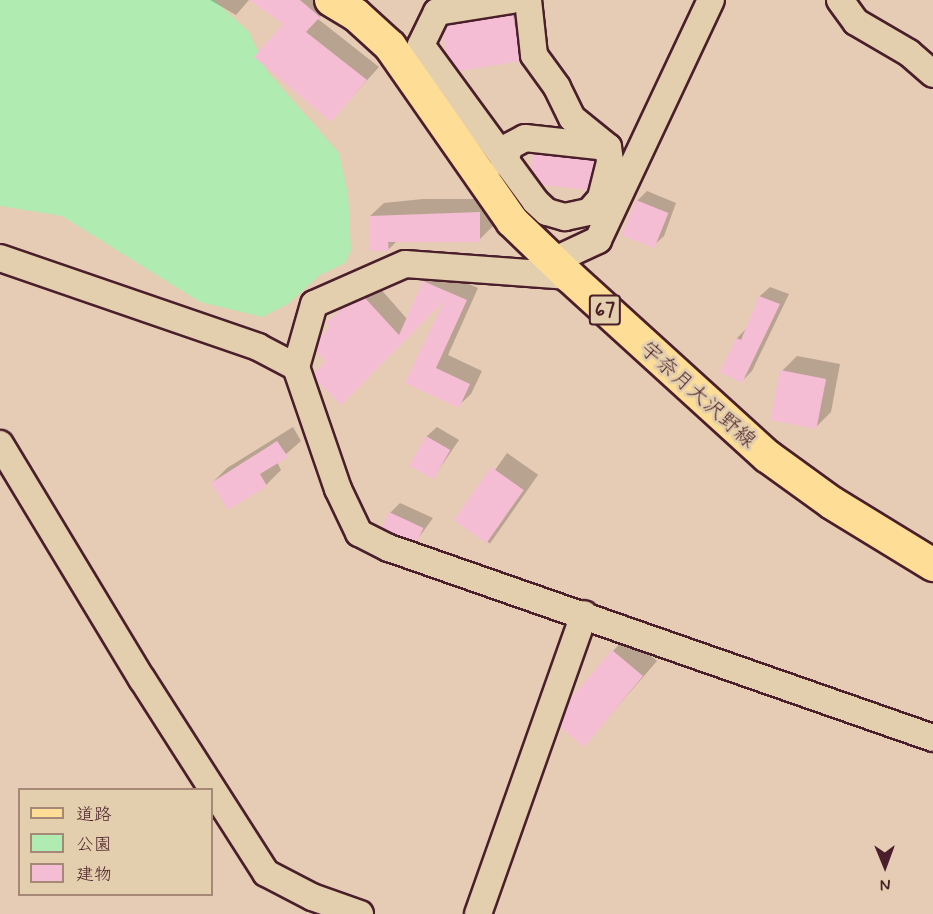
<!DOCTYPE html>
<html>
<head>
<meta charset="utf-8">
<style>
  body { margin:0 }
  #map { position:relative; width:933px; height:914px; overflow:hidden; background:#e6cbb5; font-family:Mynerve,"Klee One",sans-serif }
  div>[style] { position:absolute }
  .green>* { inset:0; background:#b0ecb1 }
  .shadow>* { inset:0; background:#0003; transform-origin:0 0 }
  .building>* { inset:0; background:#f4bdd4; transform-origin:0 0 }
  .roads { filter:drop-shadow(2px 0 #4a1f2b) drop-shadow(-2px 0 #4a1f2b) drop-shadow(0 2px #4a1f2b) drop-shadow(0 -2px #4a1f2b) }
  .minor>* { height:26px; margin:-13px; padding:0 13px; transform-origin:13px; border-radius:13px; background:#e3cead }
  .major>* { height:32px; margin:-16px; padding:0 16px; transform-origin:16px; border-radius:16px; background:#fede96 }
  span { translate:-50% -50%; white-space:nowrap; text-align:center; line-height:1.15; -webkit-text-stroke:6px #e3cead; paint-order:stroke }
  .shield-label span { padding:2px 4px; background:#e3cead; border:2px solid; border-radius:4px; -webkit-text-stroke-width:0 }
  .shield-label { font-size:20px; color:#4a1f2b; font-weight:700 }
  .street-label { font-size:21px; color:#4a1f2b }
  .legend { position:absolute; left:18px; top:788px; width:195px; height:108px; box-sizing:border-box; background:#e3cead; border:2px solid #a68879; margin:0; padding:8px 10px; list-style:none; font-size:18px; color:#4a1f2b }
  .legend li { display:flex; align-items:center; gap:12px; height:30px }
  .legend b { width:30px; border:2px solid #a68879 }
  .north { position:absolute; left:855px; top:836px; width:60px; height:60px; -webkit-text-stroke:4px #e3cead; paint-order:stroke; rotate:179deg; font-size:16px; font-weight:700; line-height:24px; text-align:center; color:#4a1f2b }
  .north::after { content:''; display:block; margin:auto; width:21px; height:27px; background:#4a1f2b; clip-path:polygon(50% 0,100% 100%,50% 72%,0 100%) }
</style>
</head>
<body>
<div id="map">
  <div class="green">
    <div style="clip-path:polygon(0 0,214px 0,249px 32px,267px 71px,339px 153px,348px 194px,351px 250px,345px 263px,320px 275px,288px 304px,262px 317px,200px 302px,62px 216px,0 206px)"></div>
  </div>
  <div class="shadow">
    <div style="clip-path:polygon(210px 0,249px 0,236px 15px)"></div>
    <div style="clip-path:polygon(254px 0,326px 0,331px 4px,318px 19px,379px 67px,331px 120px,285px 24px)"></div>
    <div style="clip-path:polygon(528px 1px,535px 44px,520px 59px,448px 26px,464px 11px)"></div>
    <div style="clip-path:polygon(549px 140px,609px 146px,602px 173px,587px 188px,534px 155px)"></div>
    <div style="clip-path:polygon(647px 191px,676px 203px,664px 236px,654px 245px,637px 201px)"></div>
    <div style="clip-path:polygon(423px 199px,493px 199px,493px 226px,479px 240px,397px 241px,388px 250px,370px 216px,384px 203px)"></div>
    <div style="clip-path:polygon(436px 269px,478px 288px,448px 355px,482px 371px,471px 394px,458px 406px,407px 382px,449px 295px,341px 403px,328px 361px,332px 327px,340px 310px,357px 296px,378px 286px,407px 319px,424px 282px)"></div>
    <div style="clip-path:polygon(770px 287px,789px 294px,752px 371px,742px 381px,722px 371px,737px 338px,747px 328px,760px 296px)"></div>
    <div style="clip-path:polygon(797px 356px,840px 364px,831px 412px,816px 427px,782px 371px)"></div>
    <div style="clip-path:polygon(293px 427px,301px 441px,277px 462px,281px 470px,266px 485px,229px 508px,212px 483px,227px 468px)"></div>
    <div style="clip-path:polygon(437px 427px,459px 440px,433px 478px,427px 436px)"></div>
    <div style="left:507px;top:453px;width:38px;height:84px;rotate:35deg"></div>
    <div style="clip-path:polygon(400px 503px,433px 518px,417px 540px,390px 513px)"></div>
    <div style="clip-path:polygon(627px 636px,657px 661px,584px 745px,613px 651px)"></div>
  </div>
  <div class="building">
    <div style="clip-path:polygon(249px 0,300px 0,320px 17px,306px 32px,367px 80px,331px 122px,254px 57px,283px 24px)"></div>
    <div style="clip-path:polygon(513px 15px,521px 61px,459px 71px,446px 53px,443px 35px,447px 26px)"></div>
    <div style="clip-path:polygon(533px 154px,595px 161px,588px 190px,542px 185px,531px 170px)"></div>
    <div style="left:636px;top:200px;width:35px;height:38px;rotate:22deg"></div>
    <div style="clip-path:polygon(480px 212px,480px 242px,388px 242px,389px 251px,369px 251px,369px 216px)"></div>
    <div style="clip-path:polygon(423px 281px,467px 300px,436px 368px,470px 384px,459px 408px,405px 383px,444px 301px,341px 405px,317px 381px,314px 374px,326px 361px,316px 352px,320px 338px,330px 327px,326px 323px,343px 308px,365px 298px,399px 335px)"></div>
    <div style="clip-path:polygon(759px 296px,780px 304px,742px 383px,720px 372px,736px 338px,741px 340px)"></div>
    <div style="left:780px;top:370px;width:47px;height:51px;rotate:11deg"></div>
    <div style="left:426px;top:436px;width:28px;height:34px;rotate:30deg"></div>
    <div style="clip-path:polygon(277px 441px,288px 457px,260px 474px,267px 486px,228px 510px,211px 483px)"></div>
    <div style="left:491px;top:467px;width:40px;height:65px;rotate:35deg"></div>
    <div style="left:389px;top:512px;width:38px;height:17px;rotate:25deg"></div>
    <div style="clip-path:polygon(612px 650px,643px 676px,584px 747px,560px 727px,569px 700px)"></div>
  </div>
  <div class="roads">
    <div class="minor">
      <div style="left:512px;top:0;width:76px;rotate:170.9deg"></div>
      <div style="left:437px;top:12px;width:37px;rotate:116deg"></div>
      <div style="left:421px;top:45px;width:193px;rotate:53.8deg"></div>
      <div style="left:535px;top:201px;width:16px;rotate:43deg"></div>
      <div style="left:547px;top:212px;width:19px;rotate:16deg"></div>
      <div style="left:565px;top:217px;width:25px;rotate:-12deg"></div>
      <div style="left:589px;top:212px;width:18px;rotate:-49deg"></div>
      <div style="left:601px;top:198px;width:38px;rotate:-76deg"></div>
      <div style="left:610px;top:161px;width:14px;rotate:-98deg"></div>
      <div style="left:608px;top:147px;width:46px;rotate:-141.1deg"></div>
      <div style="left:572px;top:118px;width:34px;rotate:-116deg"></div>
      <div style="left:557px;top:87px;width:39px;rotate:-126deg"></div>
      <div style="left:534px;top:55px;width:55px;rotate:-96.2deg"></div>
      <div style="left:840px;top:0;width:27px;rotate:54deg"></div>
      <div style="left:856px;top:22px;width:61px;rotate:30.3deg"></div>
      <div style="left:909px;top:53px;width:32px;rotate:41deg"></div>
      <div style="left:504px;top:162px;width:17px;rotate:-69deg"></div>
      <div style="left:510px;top:146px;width:17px;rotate:-28deg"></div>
      <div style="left:525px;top:138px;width:83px;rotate:6.2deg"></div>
      <div style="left:0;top:258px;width:273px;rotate:19deg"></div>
      <div style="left:258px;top:347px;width:43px;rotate:27.8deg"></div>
      <div style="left:553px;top:261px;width:50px;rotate:-25deg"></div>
      <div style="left:598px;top:240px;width:265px;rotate:-64.8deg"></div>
      <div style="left:569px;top:276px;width:164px;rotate:-175.8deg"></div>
      <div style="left:405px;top:264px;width:99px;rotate:156.3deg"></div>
      <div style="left:314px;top:304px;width:66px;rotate:105.9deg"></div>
      <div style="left:296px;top:367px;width:129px;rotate:71deg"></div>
      <div style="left:338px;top:489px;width:49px;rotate:64.5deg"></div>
      <div style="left:359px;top:533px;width:34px;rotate:27deg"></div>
      <div style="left:389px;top:548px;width:576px;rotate:19.25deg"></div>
      <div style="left:0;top:444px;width:275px;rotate:58.9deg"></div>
      <div style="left:142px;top:679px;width:230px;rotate:57.4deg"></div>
      <div style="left:266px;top:873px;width:52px;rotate:27.6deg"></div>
      <div style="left:312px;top:897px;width:51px;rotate:19.5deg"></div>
      <div style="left:478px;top:914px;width:318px;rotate:-70.5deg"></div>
    </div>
    <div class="major">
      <div style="left:331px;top:0;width:29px;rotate:31deg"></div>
      <div style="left:356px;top:15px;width:46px;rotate:42.4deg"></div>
      <div style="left:390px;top:46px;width:213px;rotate:55.1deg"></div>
      <div style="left:512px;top:221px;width:79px;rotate:44deg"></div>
      <div style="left:569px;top:276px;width:268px;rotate:42.3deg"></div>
      <div style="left:767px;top:456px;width:80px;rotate:35.9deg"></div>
      <div style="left:832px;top:503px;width:119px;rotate:31.5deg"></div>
    </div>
  </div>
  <div class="shield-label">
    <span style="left:605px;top:310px">67</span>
  </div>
  <div class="street-label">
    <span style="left:698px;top:395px;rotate:42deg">宇奈月大沢野線</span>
  </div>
  <ul class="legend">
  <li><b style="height:8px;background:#fede96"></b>道路</li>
  <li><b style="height:16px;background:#b0ecb1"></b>公園</li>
  <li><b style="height:16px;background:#f4bdd4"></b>建物</li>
  </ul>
  <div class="north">N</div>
</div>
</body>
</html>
